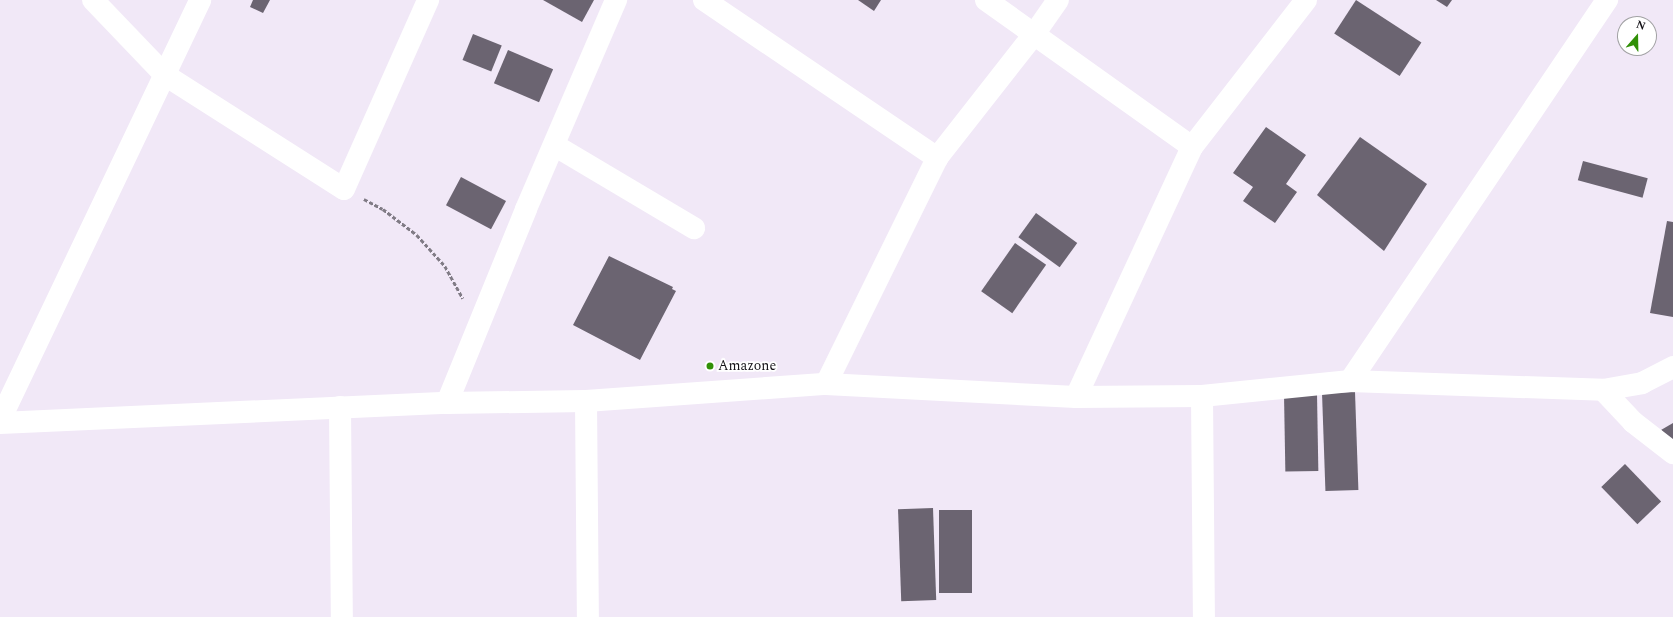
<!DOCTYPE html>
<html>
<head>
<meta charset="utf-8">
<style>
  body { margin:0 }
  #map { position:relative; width:1673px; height:617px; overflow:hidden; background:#f1e8f7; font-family:Spectral,serif }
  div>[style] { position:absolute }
  .building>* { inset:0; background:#6b6471; transform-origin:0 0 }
  .path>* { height:2.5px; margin-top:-1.25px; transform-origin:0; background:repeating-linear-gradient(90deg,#807b85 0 4px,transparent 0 6px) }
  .minor>* { height:22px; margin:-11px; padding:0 11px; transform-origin:11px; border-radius:11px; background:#fff }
  .dots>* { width:11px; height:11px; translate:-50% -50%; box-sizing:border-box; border:2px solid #fff; border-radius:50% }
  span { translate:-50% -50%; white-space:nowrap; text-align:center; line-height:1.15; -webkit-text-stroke:3.5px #fff; paint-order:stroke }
  .poi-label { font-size:14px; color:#151318 }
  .left { translate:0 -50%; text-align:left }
  .north { position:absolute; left:1617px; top:16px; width:40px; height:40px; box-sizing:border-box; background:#fff; border:1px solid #a1a1a3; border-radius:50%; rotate:20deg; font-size:11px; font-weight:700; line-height:16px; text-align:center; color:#151318 }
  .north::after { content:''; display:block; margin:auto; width:14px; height:18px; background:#319007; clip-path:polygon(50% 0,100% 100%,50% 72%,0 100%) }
</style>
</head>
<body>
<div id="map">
  <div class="building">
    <div style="clip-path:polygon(253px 0,270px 0,263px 13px,250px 7px)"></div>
    <div style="clip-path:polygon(543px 0,594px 0,582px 22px)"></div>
    <div style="clip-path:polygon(858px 0,881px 0,874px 11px)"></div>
    <div style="left:1356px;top:0;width:78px;height:40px;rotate:33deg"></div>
    <div style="clip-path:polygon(1436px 0,1452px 0,1447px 7px)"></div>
    <div style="left:473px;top:34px;width:31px;height:28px;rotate:22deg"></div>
    <div style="left:508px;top:50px;width:49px;height:36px;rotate:23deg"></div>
    <div style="clip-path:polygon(1266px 127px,1306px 155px,1286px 184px,1297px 192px,1275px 223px,1243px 201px,1253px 187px,1233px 173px)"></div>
    <div style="clip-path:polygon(1360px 137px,1427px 184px,1384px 251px,1317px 195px)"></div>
    <div style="left:1583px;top:161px;width:67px;height:20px;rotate:15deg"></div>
    <div style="left:461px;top:177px;width:51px;height:32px;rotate:28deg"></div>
    <div style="left:1036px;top:213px;width:51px;height:30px;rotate:36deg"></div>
    <div style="clip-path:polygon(1667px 221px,1673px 222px,1673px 317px,1650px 313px)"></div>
    <div style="left:1015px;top:243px;width:38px;height:59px;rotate:35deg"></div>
    <div style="clip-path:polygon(609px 256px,673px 287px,672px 289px,676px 291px,640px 360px,573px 325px)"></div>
    <div style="left:1355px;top:392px;width:98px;height:33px;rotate:88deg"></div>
    <div style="left:1317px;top:394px;width:77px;height:33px;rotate:89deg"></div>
    <div style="clip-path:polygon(1673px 423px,1673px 441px,1661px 430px)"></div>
    <div style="left:1625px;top:464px;width:52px;height:33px;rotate:46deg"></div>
    <div style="left:933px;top:508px;width:92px;height:35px;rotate:88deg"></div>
    <div style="left:939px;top:510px;width:33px;height:83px"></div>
  </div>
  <div class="path">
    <div style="left:364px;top:199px;width:21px;rotate:28deg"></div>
    <div style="left:383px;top:209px;width:43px;rotate:37.4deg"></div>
    <div style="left:417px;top:235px;width:42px;rotate:47.9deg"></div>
    <div style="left:445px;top:266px;width:37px;rotate:61deg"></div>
  </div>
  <div class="minor">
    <div style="left:93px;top:0;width:104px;rotate:46.2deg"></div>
    <div style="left:165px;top:75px;width:212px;rotate:32.5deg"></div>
    <div style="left:344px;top:189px;width:207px;rotate:-66deg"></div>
    <div style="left:704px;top:0;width:282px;rotate:34.1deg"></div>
    <div style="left:986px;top:0;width:253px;rotate:35.5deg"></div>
    <div style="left:554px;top:145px;width:163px;rotate:30.7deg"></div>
    <div style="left:1350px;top:381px;width:460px;rotate:-56deg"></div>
    <div style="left:826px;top:384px;width:252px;rotate:-63.8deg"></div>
    <div style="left:937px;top:158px;width:159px;rotate:-51.9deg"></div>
    <div style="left:1035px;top:33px;width:40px;rotate:-55.1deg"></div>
    <div style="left:1603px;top:390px;width:44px;rotate:46.8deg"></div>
    <div style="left:1633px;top:422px;width:51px;rotate:37.8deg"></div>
    <div style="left:1202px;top:396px;width:221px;rotate:89.5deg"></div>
    <div style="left:1076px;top:397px;width:276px;rotate:-65.1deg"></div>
    <div style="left:1192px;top:147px;width:186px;rotate:-52.2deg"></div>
    <div style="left:586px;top:401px;width:216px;rotate:89.5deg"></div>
    <div style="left:447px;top:403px;width:209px;rotate:-67.8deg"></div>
    <div style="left:526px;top:209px;width:228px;rotate:-66.7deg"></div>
    <div style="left:340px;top:407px;width:210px;rotate:89.5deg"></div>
    <div style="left:0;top:420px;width:465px;rotate:-64.5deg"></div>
    <div style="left:0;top:423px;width:447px;rotate:-2.6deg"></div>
    <div style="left:447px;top:403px;width:139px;rotate:-0.8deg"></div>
    <div style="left:586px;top:401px;width:241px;rotate:-4.1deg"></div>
    <div style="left:826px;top:384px;width:250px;rotate:3deg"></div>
    <div style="left:1076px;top:397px;width:126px;rotate:-0.5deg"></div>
    <div style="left:1202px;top:396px;width:149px;rotate:-5.8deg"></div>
    <div style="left:1350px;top:381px;width:253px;rotate:2deg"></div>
    <div style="left:1603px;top:390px;width:40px;rotate:-10deg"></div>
    <div style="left:1642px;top:383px;width:35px;rotate:-27deg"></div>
  </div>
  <div class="dots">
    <div style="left:710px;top:366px;background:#319007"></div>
  </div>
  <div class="poi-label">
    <span class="left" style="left:718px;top:366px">Amazone</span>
  </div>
  <div class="north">N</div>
</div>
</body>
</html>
